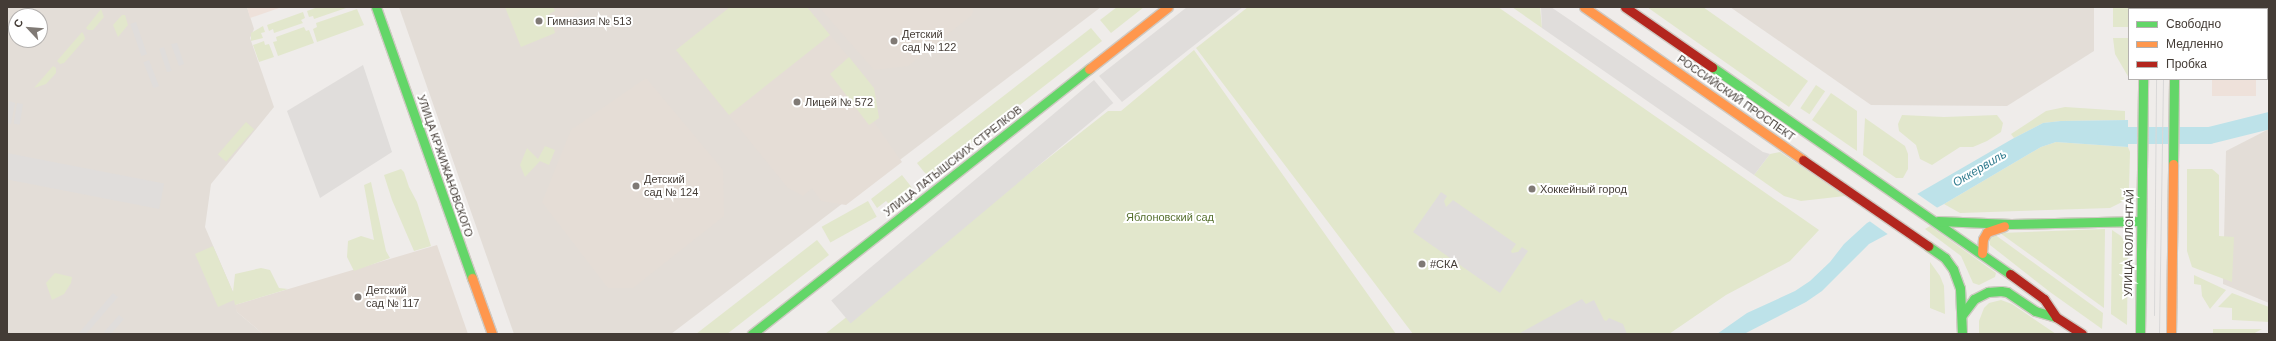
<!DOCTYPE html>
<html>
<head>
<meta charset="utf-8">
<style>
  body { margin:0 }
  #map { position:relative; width:2276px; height:341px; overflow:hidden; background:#efecea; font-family:Arial,sans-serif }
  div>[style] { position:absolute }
  .residential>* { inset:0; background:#e3ddd7 }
  .commercial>* { inset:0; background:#eee1da; transform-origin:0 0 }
  .education>* { inset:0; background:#e5ddd6 }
  .green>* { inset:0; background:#e2e7cc; transform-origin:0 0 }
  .parking>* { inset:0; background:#e0dddb; transform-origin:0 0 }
  .water>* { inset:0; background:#bde2e9 }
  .pier>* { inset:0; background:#efecea }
  .river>* { height:17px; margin:-8.5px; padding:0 8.5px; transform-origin:8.5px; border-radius:8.5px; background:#bde2e9 }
  .roads { filter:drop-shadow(1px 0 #cfc9c2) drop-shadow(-1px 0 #cfc9c2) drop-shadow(0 1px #cfc9c2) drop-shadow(0 -1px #cfc9c2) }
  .fast>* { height:9px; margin:-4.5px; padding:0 4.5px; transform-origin:4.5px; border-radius:4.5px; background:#63d668 }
  .slow>* { height:9px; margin:-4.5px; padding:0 4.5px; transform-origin:4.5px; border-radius:4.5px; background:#ff974d }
  .jam>* { height:9px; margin:-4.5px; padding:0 4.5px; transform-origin:4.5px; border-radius:4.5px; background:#b3261e }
  .tram>* { height:1px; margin:-0.5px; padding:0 0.5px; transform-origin:0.5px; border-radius:0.5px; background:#d9d8d8 }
  .dots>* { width:11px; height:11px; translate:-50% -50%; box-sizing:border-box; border:2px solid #fff; border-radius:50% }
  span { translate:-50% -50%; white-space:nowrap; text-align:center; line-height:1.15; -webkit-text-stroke:4px #fff; paint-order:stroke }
  .poi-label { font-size:11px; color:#443c36 }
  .left { translate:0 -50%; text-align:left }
  .street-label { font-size:11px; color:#443c36 }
  .park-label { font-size:11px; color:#56702f }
  .water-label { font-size:12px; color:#337d90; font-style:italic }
  .frame { position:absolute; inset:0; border:8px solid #443c36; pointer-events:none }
  .legend { position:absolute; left:2128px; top:8px; width:140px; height:72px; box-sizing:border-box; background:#fff; border:1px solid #b4b1af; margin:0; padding:5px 7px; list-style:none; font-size:12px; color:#443c36 }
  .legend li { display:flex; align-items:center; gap:8px; height:20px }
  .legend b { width:20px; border:1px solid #b4b1af }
  .north { position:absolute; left:8px; top:8px; width:40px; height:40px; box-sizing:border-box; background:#fff; border:1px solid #b4b1af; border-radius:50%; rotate:296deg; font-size:11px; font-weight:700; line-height:16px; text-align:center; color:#443c36 }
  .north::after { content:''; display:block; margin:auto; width:14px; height:18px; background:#807a75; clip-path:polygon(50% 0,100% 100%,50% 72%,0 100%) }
</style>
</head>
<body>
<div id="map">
  <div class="residential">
    <div style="clip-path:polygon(evenodd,7px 7px,247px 7px,254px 29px,250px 38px,274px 107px,211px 184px,205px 227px,236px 299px,237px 312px,263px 334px,7px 334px,7px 7px,16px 16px,40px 16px,40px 40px,16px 40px,16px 16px)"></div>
    <div style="clip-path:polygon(399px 7px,1101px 7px,671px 334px,514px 334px)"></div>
    <div style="clip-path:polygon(1730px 7px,2094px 7px,2094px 51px,2007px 106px,1871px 105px)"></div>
    <div style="clip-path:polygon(2269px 129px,2269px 303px,2223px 284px,2226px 151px)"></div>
  </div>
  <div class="commercial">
    <div style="clip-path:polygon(247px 7px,282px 7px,250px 18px)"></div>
    <div style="left:2212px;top:79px;width:44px;height:17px"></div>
  </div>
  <div class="education">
    <div style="clip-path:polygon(505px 7px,583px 7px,555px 33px,521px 47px)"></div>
    <div style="clip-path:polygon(730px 7px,807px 7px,874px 88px,879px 118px,874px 122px,902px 162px,846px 205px,821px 201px,812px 188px,803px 196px,788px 188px,676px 50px)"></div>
    <div style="clip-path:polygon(819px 7px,974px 7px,972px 15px,908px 66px,874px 70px)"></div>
    <div style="clip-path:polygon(646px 78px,723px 170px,724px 216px,633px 288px,608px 288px,542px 202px,571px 130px)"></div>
    <div style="clip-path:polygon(437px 245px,468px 334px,263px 334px,237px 312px,235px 305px)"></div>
  </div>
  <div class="green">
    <div style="clip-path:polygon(318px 7px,349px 7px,314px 19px,313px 16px,309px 17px,307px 11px)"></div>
    <div style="clip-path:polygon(505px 7px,553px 7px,555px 11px,549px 14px,555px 33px,521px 47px)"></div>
    <div style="clip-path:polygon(730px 7px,807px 7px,830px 35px,729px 115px,676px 50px)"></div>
    <div style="clip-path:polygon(1117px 7px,1144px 7px,1111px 33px,1100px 20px)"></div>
    <div style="clip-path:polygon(1248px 7px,1498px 7px,1819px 230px,1790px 261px,1726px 295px,1669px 334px,1413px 334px,1196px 48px)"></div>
    <div style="clip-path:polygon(1512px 7px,1540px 7px,1542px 28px)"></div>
    <div style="clip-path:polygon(1647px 7px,1703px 7px,1808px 81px,1789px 107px)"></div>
    <div style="clip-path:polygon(2113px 7px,2137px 7px,2137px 9px,2129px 9px,2129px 27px,2113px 27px)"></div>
    <div style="clip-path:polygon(101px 9px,104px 17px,93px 30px,88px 30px,86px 28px)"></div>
    <div style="clip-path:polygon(357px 9px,364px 25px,317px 42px,313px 29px,317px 27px,316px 23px)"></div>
    <div style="clip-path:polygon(303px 12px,305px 18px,301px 20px,303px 23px,274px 33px,273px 29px,269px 31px,267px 25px)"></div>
    <div style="clip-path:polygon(122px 15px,125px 15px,128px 25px,118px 37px,113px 25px)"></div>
    <div style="clip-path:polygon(263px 26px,265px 32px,261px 33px,263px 38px,251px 41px,251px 33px)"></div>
    <div style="clip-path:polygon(304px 27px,306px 31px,309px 30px,314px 43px,278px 56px,273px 42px,277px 41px,276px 37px)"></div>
    <div style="clip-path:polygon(1091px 28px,1102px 41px,929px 176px,924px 172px,917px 163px)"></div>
    <div style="clip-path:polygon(82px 32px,84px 35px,85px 39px,64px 63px,60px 64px,57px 61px)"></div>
    <div style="clip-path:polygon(2113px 38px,2129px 38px,2129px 78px,2115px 54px)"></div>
    <div style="clip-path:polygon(264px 41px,265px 45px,269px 44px,274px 57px,259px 62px,253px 45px)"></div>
    <div style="clip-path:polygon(1194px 50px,1396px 334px,825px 334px,1108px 111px,1121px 111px)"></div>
    <div style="clip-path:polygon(849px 57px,874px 88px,879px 118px,869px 125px,830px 74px)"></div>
    <div style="clip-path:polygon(53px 66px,56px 68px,56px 73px,46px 84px,34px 88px)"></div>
    <div style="left:1816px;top:85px;width:11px;height:28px;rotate:34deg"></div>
    <div style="clip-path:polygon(1831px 93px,1857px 111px,1857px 151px,1812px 120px)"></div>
    <div style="clip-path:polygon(2065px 107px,2125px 111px,2125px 120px,2061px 121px,2043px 123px,2014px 138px,2011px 134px,2046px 111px)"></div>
    <div style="clip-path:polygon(1902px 115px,1944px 117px,1997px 115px,2003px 123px,2001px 132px,1987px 141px,1973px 147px,1960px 147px,1932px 165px,1920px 159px,1916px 145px,1899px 131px,1898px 124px)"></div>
    <div style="clip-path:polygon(1865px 118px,1905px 146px,1908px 154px,1908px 169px,1903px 178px,1896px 178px,1863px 155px)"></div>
    <div style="left:246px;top:122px;width:11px;height:43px;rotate:41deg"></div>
    <div style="clip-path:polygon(2056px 142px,2128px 147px,2130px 152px,2129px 188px,2127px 196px,2122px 202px,2110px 208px,1960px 213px,1944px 204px,2041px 147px)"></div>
    <div style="clip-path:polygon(545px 146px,555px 150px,549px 165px,540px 161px,525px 177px,520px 165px,527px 148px,538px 159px)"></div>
    <div style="clip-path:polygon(1780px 152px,1845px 196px,1801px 201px,1784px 196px,1754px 175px,1770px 154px)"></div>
    <div style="clip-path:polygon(401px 169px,404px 172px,409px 187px,417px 202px,431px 246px,414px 251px,392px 200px,384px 175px)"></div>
    <div style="clip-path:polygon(2187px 169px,2212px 169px,2219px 175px,2219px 236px,2234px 237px,2232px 282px,2192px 267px,2187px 251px)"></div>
    <div style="clip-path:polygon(902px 175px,913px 189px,891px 206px,886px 201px,877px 208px,871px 199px)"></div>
    <div style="clip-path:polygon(371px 182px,386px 251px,390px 258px,354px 271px,347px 257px,348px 241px,361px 236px,374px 240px,364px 185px)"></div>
    <div style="left:868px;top:201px;width:18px;height:53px;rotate:61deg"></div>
    <div style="clip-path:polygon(1930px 226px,1996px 273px,1995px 277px,1979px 285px,1973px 283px,1961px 256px,1925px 229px)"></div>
    <div style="clip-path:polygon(2105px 229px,2104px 308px,2000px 233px)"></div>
    <div style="clip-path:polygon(2112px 230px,2121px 236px,2128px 248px,2127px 325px,2111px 314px)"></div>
    <div style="clip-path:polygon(1994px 234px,2103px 313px,2102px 329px,2050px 292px,1990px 245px,1989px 237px)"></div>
    <div style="clip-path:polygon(817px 240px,829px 255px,727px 334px,696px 334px)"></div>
    <div style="clip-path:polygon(213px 246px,233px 292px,235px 274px,261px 268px,270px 270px,279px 288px,288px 289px,235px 305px,234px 300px,218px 307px,195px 254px)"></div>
    <div style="clip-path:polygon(1930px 262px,1940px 276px,1944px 286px,1945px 314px,1930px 308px)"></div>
    <div style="clip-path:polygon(55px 273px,72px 277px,71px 283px,64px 294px,52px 300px,46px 283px)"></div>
    <div style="clip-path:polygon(2194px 275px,2226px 290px,2210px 309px,2202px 296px,2201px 285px,2194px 284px)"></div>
    <div style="clip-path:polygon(2232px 293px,2269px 307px,2269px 322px,2232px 320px,2232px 308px,2218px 307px)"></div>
    <div style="clip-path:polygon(2001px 300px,2012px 304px,2056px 334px,1979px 334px,1979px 321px,1984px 308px,1989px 303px)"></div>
    <div style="clip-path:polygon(2213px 329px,2262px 329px,2253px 334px,2213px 334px)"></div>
  </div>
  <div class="parking">
    <div style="clip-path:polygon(1187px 7px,1243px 7px,1122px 102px,1099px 76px)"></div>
    <div style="clip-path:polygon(1541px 7px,1551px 7px,1763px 152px,1770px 154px,1754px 175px,1542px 28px)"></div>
    <div style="left:136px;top:22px;width:34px;height:6px;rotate:71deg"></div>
    <div style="clip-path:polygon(177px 43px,184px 64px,179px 66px,171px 44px)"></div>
    <div style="left:164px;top:47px;width:25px;height:5px;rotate:72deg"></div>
    <div style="left:149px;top:60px;width:28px;height:6px;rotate:69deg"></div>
    <div style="clip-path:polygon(363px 65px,392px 152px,320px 198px,287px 111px)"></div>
    <div style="left:1094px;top:80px;width:30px;height:343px;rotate:50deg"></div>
    <div style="clip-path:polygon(9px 101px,15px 103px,11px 124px,7px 123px)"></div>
    <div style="left:17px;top:103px;width:6px;height:21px;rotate:9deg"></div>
    <div style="left:7px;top:153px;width:160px;height:26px;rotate:11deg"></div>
    <div style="clip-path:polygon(1441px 192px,1447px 196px,1444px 201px,1446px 207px,1453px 200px,1516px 244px,1511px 251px,1512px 253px,1518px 252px,1522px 247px,1528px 251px,1500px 293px,1413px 232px)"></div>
    <div style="clip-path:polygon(113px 293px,118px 297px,86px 334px,78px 334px)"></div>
    <div style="clip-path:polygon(1582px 299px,1586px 304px,1594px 300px,1604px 320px,1606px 321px,1609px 318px,1623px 324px,1627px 334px,1518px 334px)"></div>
    <div style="clip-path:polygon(119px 315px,124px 319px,111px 334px,107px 334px,104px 332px)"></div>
  </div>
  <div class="water">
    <div style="clip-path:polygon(2128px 120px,2128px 147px,2056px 142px,2041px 147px,1944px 204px,1869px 244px,1822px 291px,1806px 302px,1744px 334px,1717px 334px,1747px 313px,1795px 291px,1810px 281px,1830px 262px,1844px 244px,1867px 223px,2014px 138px,2043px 123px,2061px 121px)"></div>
  </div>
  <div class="pier">
    <div style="clip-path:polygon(1916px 193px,1939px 209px,1889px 235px,1868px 220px)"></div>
  </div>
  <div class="river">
    <div style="left:2105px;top:135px;width:104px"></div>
    <div style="left:2209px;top:135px;width:62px;rotate:-14deg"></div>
  </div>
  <div class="roads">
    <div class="fast">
      <div style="left:376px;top:7px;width:288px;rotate:70.5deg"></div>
      <div style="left:2175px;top:7px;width:2px;rotate:90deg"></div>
      <div style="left:1712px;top:67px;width:363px;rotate:34.8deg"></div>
      <div style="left:2173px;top:164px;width:85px;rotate:-89.3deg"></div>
      <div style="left:1938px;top:221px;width:73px;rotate:2.4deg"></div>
      <div style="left:2011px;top:224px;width:130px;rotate:-1.3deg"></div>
      <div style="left:1928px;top:246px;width:21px;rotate:35deg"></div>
      <div style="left:1945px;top:258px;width:14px;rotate:54deg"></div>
      <div style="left:1953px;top:269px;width:20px;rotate:70deg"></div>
      <div style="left:1960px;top:288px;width:46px;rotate:87.5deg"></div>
      <div style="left:1962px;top:315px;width:20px;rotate:-53deg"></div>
      <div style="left:1974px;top:299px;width:16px;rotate:-27deg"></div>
      <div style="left:1988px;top:292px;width:13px;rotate:-4deg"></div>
      <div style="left:2001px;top:291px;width:6px;rotate:9deg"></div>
      <div style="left:2007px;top:292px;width:34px;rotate:34deg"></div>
      <div style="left:2035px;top:311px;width:22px;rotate:16deg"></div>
      <div style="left:752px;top:334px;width:429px;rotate:-38.2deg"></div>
      <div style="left:2140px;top:334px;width:255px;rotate:-89.3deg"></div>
    </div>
    <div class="slow">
      <div style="left:1584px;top:7px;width:267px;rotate:34.9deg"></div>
      <div style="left:1089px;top:69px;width:100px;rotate:-38.1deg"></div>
      <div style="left:1982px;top:253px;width:14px;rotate:-86deg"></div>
      <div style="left:1983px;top:239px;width:8px;rotate:-60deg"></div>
      <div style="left:1987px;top:232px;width:18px;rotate:-19deg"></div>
      <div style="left:472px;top:278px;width:59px;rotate:70.3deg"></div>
      <div style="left:2171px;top:334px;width:170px;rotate:-89.3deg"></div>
    </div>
    <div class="jam">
      <div style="left:1625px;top:7px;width:106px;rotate:34.6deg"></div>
      <div style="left:2144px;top:7px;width:2px;rotate:90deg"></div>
      <div style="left:1803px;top:160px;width:152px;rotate:34.5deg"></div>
      <div style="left:2010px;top:274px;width:42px;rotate:36.3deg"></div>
      <div style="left:2044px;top:299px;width:22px;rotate:56deg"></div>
      <div style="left:2056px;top:317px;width:31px;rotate:33deg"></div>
    </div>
  </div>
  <div class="tram">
    <div style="left:2157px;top:9px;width:2px;rotate:-90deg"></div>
    <div style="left:2163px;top:9px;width:2px;rotate:-63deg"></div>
    <div style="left:2154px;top:315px;width:236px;rotate:-89.5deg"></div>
    <div style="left:2159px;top:334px;width:255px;rotate:-89.1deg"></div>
  </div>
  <div class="dots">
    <div style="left:539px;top:21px;background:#807a75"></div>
    <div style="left:894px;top:41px;background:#807a75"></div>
    <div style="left:797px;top:102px;background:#807a75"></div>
    <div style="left:636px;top:186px;background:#807a75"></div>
    <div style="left:1532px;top:189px;background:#807a75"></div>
    <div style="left:1422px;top:264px;background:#807a75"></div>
    <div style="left:358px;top:297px;background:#807a75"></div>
  </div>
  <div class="poi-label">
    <span class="left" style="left:547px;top:21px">Гимназия № 513</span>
    <span class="left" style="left:902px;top:41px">Детский<br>сад № 122</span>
    <span class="left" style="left:805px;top:102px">Лицей № 572</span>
    <span class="left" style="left:644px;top:186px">Детский<br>сад № 124</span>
    <span class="left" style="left:1540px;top:189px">Хоккейный город</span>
    <span class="left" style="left:1430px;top:264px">#СКА</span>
    <span class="left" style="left:366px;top:297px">Детский<br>сад № 117</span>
  </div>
  <div class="street-label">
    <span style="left:1736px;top:98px;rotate:35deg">РОССИЙСКИЙ ПРОСПЕКТ</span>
    <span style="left:953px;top:161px;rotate:-38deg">УЛИЦА ЛАТЫШСКИХ СТРЕЛКОВ</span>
    <span style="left:445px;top:166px;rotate:71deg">УЛИЦА КРЖИЖАНОВСКОГО</span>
    <span style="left:2129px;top:243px;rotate:-89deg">УЛИЦА КОЛЛОНТАЙ</span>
  </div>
  <div class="park-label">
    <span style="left:1170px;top:217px">Яблоновский сад</span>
  </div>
  <div class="water-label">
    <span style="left:1980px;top:169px;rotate:-31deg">Оккервиль</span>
  </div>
  <div class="frame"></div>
  <ul class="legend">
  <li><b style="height:5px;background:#63d668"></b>Свободно</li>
  <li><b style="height:5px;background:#ff974d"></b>Медленно</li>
  <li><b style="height:5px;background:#b3261e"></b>Пробка</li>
  </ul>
  <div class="north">С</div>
</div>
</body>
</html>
